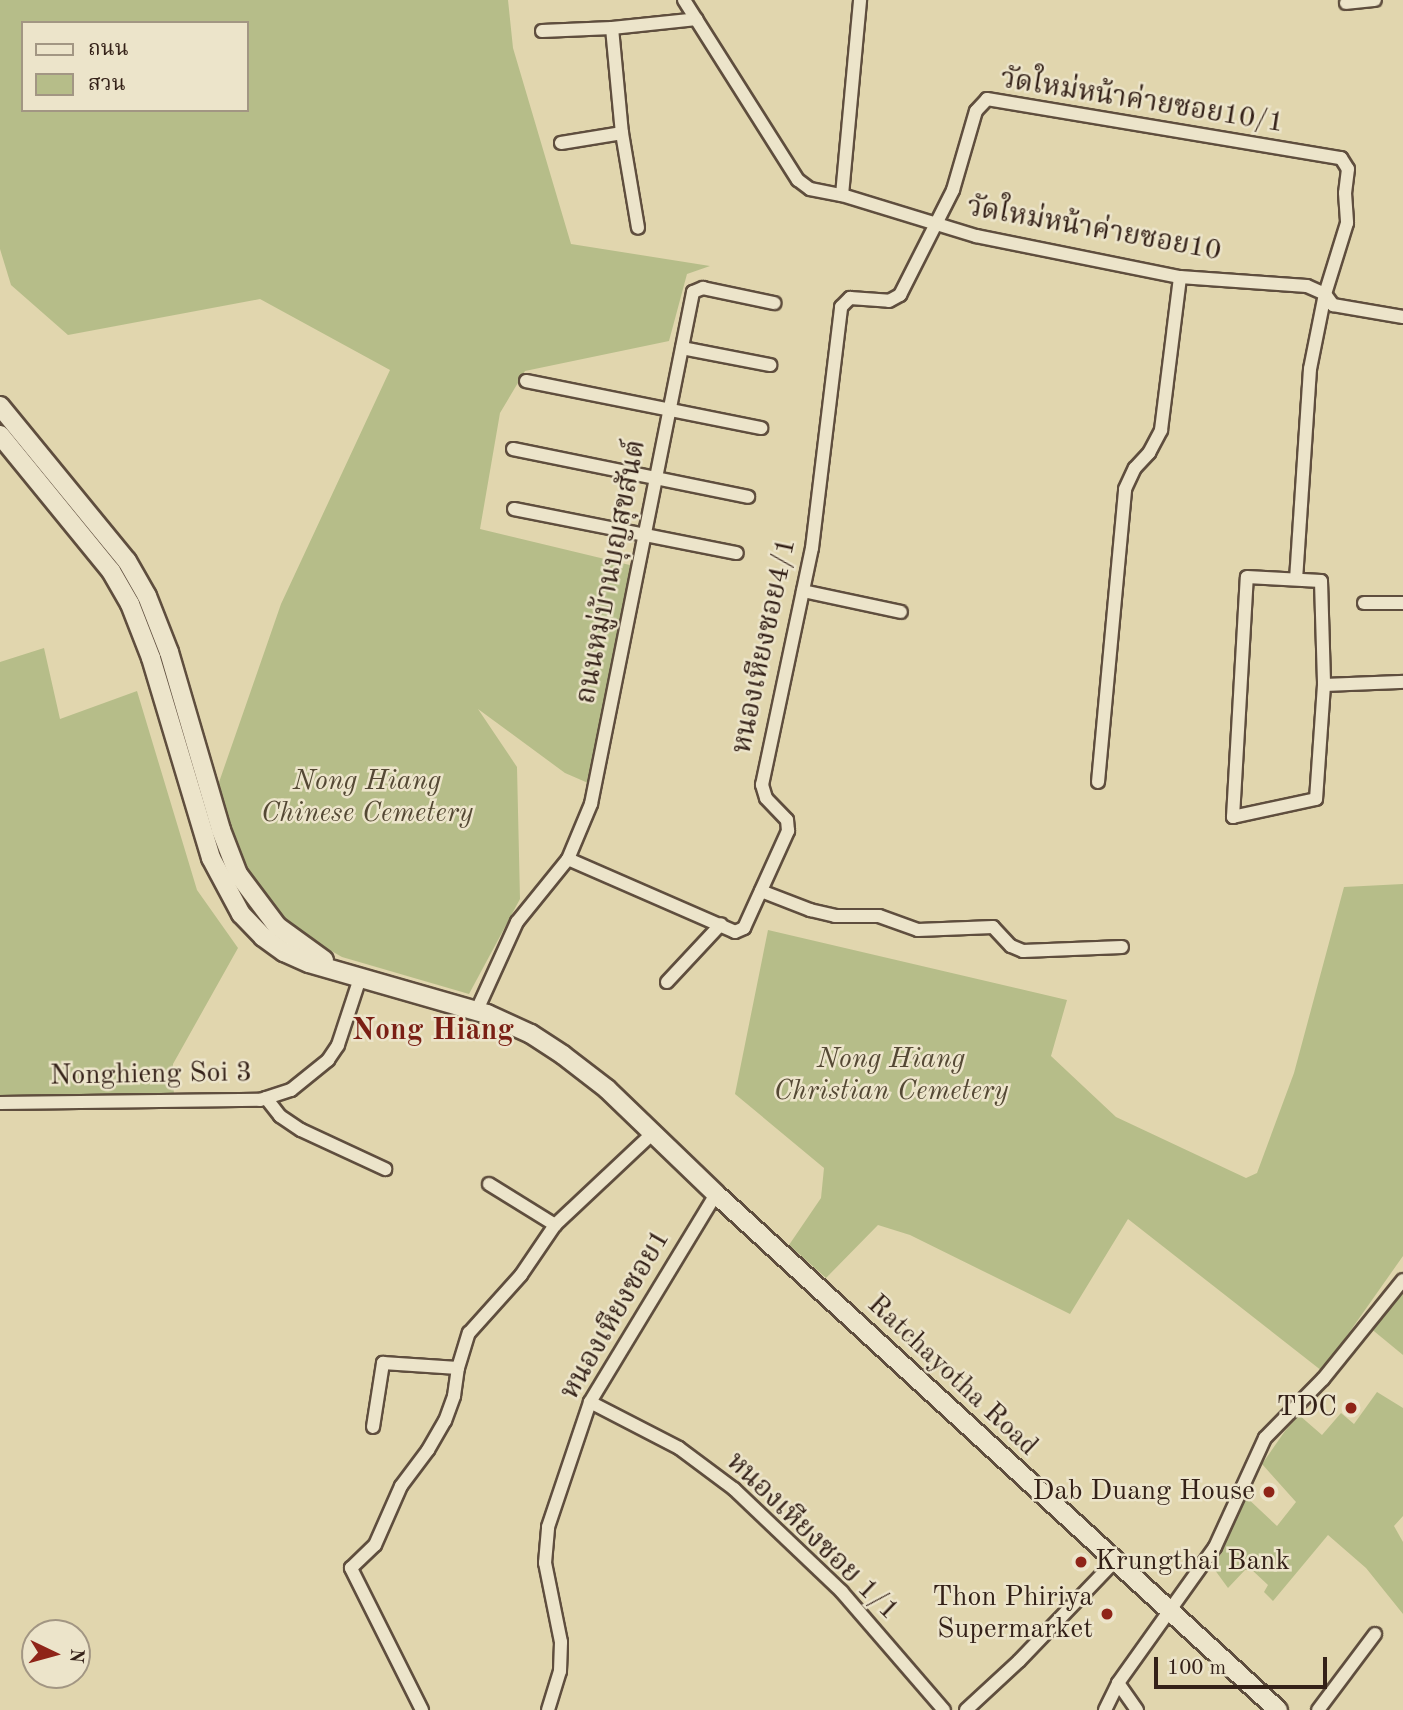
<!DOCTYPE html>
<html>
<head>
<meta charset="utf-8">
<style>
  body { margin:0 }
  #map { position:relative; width:1403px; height:1710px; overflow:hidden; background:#e1d6ae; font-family:"Old Standard TT","Noto Serif Thai",serif }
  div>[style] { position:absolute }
  .green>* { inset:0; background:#b6bd89 }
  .roads { filter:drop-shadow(2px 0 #5f4e3e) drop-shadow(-2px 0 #5f4e3e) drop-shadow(0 2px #5f4e3e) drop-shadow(0 -2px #5f4e3e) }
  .street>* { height:12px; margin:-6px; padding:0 6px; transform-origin:6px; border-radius:6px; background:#ece4ca }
  .secondary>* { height:18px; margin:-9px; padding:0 9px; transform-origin:9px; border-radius:9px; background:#ece4ca }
  .dots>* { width:19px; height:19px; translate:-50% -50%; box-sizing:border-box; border:4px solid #ece4ca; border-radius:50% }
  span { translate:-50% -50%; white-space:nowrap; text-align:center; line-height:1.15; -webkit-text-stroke:5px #ece4ca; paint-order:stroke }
  .street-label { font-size:28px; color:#342118 }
  .park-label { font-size:28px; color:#544834; font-style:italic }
  .poi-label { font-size:28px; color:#342118 }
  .right { translate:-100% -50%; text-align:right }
  .left { translate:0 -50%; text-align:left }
  .neighbourhood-label { font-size:30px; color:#7a1f14; font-weight:700 }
  .legend { position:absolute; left:21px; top:21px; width:228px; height:91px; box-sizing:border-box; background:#ece4ca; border:2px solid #a29683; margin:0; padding:9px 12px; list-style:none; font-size:21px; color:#342118 }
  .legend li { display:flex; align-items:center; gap:14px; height:35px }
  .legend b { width:35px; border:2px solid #a29683 }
  .north { position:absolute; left:21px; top:1619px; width:70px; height:70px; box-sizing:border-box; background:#ece4ca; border:2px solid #a29683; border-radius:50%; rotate:95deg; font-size:19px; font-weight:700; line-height:28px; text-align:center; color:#342118 }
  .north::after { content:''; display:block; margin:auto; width:24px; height:32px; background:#8f2418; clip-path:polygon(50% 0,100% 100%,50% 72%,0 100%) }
  .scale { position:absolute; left:1154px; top:1657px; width:173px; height:32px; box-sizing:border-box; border:4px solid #342118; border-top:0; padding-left:9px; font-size:21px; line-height:24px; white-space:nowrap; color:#342118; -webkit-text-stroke:5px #ece4ca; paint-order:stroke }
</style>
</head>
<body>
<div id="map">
  <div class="green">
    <div style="clip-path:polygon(evenodd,0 0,508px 0,513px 48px,571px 244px,710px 266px,687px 274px,669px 341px,525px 371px,500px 413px,480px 529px,638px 567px,595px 786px,565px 773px,478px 709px,517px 767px,520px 899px,469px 994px,342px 957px,300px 933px,269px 904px,238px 860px,217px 788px,281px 604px,390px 370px,260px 299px,68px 335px,11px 285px,0 249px,0 0,23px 23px,247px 23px,247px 110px,23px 110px,23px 23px)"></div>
    <div style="clip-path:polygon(44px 648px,60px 719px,137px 691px,197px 890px,238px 948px,173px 1064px,174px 1099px,0 1105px,0 662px)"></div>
    <div style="clip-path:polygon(1403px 884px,1403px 1256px,1322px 1371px,1128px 1219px,1070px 1314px,910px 1235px,878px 1225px,826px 1278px,789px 1245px,821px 1198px,824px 1168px,735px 1094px,768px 930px,1067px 1000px,1051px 1056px,1116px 1117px,1246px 1178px,1257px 1173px,1294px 1073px,1344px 887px)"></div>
    <div style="clip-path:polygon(1403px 1285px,1403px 1355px,1369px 1327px)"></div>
    <div style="clip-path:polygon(1377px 1392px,1403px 1408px,1403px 1516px,1394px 1526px,1403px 1542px,1403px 1614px,1366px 1568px,1328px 1535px,1273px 1601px,1264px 1592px,1268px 1585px,1252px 1570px,1245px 1570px,1228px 1588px,1212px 1566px,1222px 1553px,1221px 1543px,1244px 1495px,1277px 1526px,1296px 1502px,1262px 1464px,1285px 1431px,1299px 1415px,1322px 1435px,1341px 1413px,1354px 1424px)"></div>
  </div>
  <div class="roads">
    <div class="street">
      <div style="left:684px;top:0;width:213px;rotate:57.7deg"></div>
      <div style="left:798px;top:180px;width:15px;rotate:37deg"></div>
      <div style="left:810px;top:189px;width:33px;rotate:11deg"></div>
      <div style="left:842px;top:195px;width:140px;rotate:17deg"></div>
      <div style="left:976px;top:236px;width:208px;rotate:11.4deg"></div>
      <div style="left:1180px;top:277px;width:127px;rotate:4.1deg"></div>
      <div style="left:1307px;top:286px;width:20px;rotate:24deg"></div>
      <div style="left:1325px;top:294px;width:14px;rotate:54deg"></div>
      <div style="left:1333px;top:305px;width:71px;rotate:9.7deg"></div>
      <div style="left:1346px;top:3px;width:29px;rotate:-6deg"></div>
      <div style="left:612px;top:28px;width:105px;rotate:84.6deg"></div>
      <div style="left:622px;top:133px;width:96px;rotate:80.4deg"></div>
      <div style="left:542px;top:31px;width:70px;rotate:-2.5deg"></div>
      <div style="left:612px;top:28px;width:85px;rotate:-6deg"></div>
      <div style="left:561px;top:143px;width:62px;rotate:-9.3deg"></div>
      <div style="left:842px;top:195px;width:196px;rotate:-84.7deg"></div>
      <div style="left:682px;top:348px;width:90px;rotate:10.9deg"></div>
      <div style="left:526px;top:381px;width:240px;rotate:11.3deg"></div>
      <div style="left:513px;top:449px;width:240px;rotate:11.5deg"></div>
      <div style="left:514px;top:509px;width:227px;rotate:11.2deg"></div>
      <div style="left:803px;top:591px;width:100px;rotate:12.1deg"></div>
      <div style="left:1364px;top:603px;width:39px"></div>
      <div style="left:1324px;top:685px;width:114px;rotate:94deg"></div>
      <div style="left:1316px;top:799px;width:85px;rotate:167.8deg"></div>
      <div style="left:1233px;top:817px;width:240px;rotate:-86.7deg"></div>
      <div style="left:1247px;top:577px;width:74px;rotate:3.1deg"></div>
      <div style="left:1321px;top:581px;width:104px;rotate:88.3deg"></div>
      <div style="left:1324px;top:685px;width:79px;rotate:-2.2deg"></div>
      <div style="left:1098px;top:782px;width:294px;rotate:-84.7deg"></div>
      <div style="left:1125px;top:489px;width:23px;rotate:-65deg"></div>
      <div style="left:1135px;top:468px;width:21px;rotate:-47deg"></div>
      <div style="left:1149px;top:453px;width:26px;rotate:-62deg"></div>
      <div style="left:1161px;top:430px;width:154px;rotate:-82.9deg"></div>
      <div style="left:568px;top:859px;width:182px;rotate:23.6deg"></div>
      <div style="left:735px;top:932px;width:10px;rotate:-24deg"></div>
      <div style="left:744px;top:928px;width:107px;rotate:-65.6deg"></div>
      <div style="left:788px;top:831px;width:11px;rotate:-95deg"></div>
      <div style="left:787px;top:820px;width:30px;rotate:-134deg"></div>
      <div style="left:766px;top:798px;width:14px;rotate:-107deg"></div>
      <div style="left:762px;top:785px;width:242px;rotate:-78.1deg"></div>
      <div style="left:812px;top:548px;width:243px;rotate:-83.1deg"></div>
      <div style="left:841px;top:307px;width:13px;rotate:-45deg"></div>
      <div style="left:850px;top:298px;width:39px;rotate:4deg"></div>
      <div style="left:889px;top:301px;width:13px;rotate:-29deg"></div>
      <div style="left:900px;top:295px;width:118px;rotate:-63.2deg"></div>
      <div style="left:953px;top:190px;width:82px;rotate:-73.8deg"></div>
      <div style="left:976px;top:111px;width:16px;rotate:-47deg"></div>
      <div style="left:987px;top:99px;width:359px;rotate:9.5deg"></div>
      <div style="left:1341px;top:158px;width:13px;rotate:58deg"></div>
      <div style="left:1348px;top:169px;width:24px;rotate:97deg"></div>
      <div style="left:1345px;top:193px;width:30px;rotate:86deg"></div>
      <div style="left:1347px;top:223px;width:74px;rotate:107.2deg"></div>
      <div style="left:1325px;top:294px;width:76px;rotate:101.3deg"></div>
      <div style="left:1310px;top:369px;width:209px;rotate:93.8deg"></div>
      <div style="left:761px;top:891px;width:53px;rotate:21.2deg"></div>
      <div style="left:810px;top:910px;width:26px;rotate:13deg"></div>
      <div style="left:835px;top:916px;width:44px"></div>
      <div style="left:879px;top:916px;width:41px;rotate:19.7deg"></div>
      <div style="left:918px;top:930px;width:75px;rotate:-2.3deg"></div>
      <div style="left:993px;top:927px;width:26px;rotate:47deg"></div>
      <div style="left:1011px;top:946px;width:13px;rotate:23deg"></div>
      <div style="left:1023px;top:951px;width:99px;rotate:-2.3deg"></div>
      <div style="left:667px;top:982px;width:79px;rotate:-47deg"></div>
      <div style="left:477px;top:1010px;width:97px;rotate:-65.6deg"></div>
      <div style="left:517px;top:922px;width:81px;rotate:-51deg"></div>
      <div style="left:568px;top:859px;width:60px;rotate:-67.3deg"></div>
      <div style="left:591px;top:804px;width:522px;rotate:-78.73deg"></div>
      <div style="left:693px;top:292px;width:11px;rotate:-22deg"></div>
      <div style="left:703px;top:288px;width:73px;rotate:11.9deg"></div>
      <div style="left:266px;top:1098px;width:23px;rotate:52deg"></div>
      <div style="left:280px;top:1116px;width:25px;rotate:34deg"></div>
      <div style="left:301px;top:1130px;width:93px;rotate:24.9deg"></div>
      <div style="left:0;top:1103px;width:260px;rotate:-0.7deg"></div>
      <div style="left:260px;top:1100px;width:33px;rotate:-18deg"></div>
      <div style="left:291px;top:1090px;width:48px;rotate:-39deg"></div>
      <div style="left:328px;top:1060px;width:18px;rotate:-56deg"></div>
      <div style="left:338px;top:1045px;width:71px;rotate:-71.8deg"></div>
      <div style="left:489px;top:1184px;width:78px;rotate:31.8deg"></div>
      <div style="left:590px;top:1402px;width:100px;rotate:27.3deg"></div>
      <div style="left:679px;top:1448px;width:69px;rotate:36.7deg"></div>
      <div style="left:734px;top:1489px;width:149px;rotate:43.6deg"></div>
      <div style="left:842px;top:1592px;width:156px;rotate:49.2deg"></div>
      <div style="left:373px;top:1427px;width:65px;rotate:-81.1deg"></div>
      <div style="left:383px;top:1363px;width:75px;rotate:3.8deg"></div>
      <div style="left:1118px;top:1683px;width:33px;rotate:55deg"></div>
      <div style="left:422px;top:1710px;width:159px;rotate:-116.6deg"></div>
      <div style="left:351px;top:1568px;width:33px;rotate:-44deg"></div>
      <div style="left:375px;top:1545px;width:64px;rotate:-66.2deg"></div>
      <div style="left:401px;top:1486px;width:45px;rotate:-53.1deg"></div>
      <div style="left:428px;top:1450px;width:34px;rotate:-60deg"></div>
      <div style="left:445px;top:1421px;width:27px;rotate:-70deg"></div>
      <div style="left:454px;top:1396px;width:28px;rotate:-82deg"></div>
      <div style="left:458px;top:1368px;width:37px;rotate:-73deg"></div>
      <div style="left:469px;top:1333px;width:78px;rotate:-48.1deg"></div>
      <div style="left:521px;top:1275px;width:60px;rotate:-55.8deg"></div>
      <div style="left:555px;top:1225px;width:134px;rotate:-43.2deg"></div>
      <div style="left:548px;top:1710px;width:41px;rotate:-72.9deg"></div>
      <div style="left:560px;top:1671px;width:29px;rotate:-88deg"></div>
      <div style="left:561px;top:1642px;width:81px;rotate:-101.4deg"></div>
      <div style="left:545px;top:1563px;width:36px;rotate:-85deg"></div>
      <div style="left:548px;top:1527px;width:132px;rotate:-71.4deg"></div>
      <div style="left:590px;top:1402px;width:243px;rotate:-58.8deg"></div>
      <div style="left:966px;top:1710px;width:72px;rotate:-42.8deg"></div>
      <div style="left:1019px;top:1661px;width:139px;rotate:-46.2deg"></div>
      <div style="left:1105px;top:1710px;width:30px;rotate:-64deg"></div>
      <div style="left:1118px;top:1683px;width:167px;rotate:-54.5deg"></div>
      <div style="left:1215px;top:1547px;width:120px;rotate:-65.4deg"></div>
      <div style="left:1265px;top:1438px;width:83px;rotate:-45.5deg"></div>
      <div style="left:1323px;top:1379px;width:127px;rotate:-51.1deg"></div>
      <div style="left:1318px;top:1710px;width:95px;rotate:-53.1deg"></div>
    </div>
    <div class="secondary">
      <div style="left:0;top:406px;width:200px;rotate:50.7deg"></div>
      <div style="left:127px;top:561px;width:40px;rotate:60.3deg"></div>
      <div style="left:147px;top:596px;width:60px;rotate:68.6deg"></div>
      <div style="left:169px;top:652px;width:185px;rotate:73.7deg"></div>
      <div style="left:221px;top:830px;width:47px;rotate:68.9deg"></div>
      <div style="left:238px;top:874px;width:65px;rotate:53.1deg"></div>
      <div style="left:277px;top:926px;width:58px;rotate:35.9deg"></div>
      <div style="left:0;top:435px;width:176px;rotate:50.8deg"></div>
      <div style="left:111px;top:571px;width:38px;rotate:60deg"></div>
      <div style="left:130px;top:604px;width:58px;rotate:68.7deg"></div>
      <div style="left:151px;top:658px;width:209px;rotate:73.3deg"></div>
      <div style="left:211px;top:858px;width:64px;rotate:61.8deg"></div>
      <div style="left:241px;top:914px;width:32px;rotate:46deg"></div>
      <div style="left:263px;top:937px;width:26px;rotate:36deg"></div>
      <div style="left:284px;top:952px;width:27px;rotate:24deg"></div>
      <div style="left:309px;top:963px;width:185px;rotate:16deg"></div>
      <div style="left:487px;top:1014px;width:48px;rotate:24.4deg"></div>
      <div style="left:531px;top:1034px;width:38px;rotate:33deg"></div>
      <div style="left:563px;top:1055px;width:56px;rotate:37.7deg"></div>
      <div style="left:607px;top:1089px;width:151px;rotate:43.9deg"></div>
      <div style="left:716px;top:1194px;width:763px;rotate:42.56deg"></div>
    </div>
  </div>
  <div class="dots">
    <div style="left:1351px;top:1408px;background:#8f2418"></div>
    <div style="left:1269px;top:1492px;background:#8f2418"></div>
    <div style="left:1081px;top:1562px;background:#8f2418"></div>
    <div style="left:1107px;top:1614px;background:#8f2418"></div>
  </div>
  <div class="street-label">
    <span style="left:1142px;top:102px;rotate:9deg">วัดใหม่หน้าค่ายซอย10/1</span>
    <span style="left:1094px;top:230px;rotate:10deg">วัดใหม่หน้าค่ายซอย10</span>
    <span style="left:612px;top:572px;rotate:-79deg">ถนนหมู่บ้านบุญสุขสันต์</span>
    <span style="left:765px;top:646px;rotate:-78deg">หนองเหียงซอย4/1</span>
    <span style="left:151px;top:1075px;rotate:-1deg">Nonghieng Soi 3</span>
    <span style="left:616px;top:1315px;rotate:-60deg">หนองเหียงซอย1</span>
    <span style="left:952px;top:1376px;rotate:43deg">Ratchayotha Road</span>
    <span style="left:812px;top:1537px;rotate:44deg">หนองเหียงซอย 1/1</span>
  </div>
  <div class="park-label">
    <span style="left:367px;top:798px">Nong Hiang<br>Chinese Cemetery</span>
    <span style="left:891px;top:1076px">Nong Hiang<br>Christian Cemetery</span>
  </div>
  <div class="poi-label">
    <span class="right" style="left:1337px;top:1408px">TDC</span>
    <span class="right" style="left:1255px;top:1492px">Dab Duang House</span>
    <span class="left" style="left:1095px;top:1562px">Krungthai Bank</span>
    <span class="right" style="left:1093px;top:1614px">Thon Phiriya<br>Supermarket</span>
  </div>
  <div class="neighbourhood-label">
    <span style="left:433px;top:1031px">Nong Hiang</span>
  </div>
  <ul class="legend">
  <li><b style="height:9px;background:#ece4ca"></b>ถนน</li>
  <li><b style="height:19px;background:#b6bd89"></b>สวน</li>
  </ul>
  <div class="north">N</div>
  <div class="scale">100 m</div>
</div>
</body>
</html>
